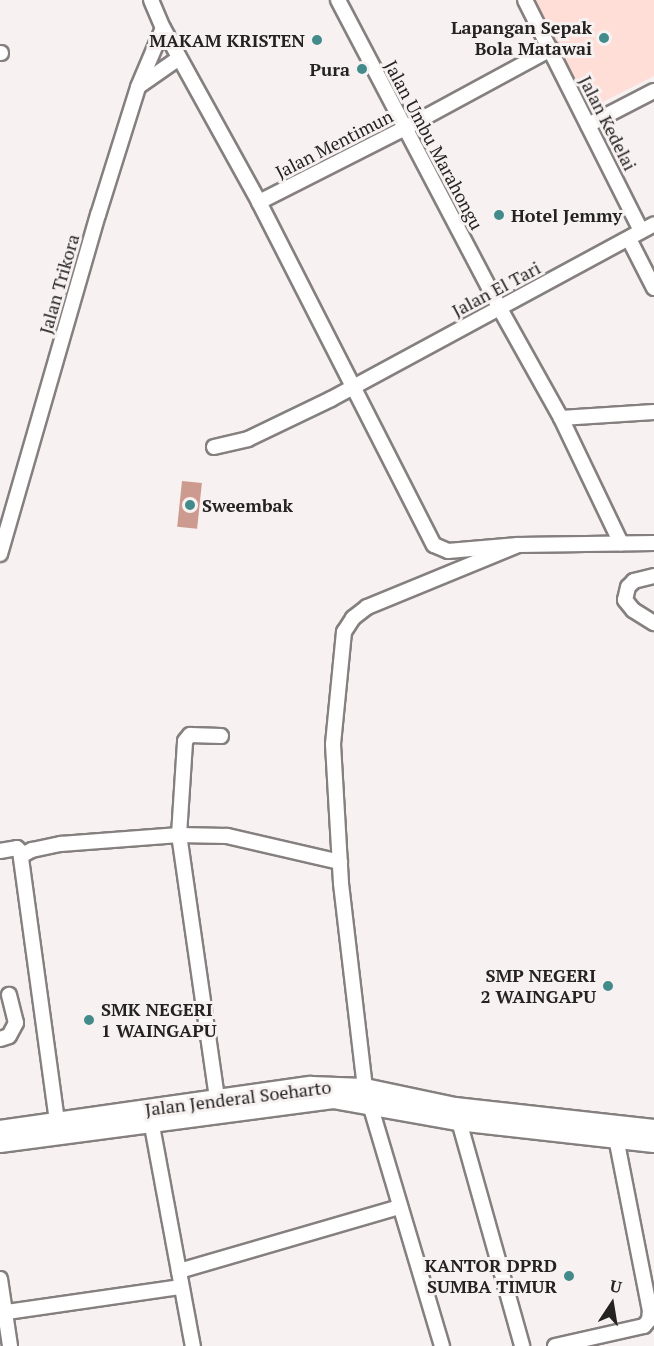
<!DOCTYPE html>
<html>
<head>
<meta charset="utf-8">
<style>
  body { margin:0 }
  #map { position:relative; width:654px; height:1346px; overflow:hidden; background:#f7f2f1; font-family:"PT Serif",serif }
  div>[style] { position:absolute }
  .green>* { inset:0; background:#feded7 }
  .water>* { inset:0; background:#cd9a8f; transform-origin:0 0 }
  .roads { filter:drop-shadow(2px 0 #85807f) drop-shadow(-2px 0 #85807f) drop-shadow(0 2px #85807f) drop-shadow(0 -2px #85807f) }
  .minor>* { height:14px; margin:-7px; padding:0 7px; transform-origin:7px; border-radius:7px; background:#fff }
  .major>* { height:18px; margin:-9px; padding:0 9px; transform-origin:9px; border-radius:9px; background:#fff }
  .dots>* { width:16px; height:16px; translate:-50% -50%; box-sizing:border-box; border:3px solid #f7f2f1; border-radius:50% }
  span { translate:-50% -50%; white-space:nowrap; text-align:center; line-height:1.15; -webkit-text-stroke:6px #f7f2f1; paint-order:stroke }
  .poi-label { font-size:18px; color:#252322; font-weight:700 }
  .right { translate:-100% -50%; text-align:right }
  .left { translate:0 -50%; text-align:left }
  .street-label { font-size:18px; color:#252322 }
  .north { position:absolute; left:582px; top:1274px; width:60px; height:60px; -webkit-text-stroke:4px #f7f2f1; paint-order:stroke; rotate:12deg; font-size:16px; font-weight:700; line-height:24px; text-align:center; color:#252322 }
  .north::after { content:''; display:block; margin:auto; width:21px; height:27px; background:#252322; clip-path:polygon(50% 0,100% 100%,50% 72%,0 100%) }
</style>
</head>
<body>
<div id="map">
  <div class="green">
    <div style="clip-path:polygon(535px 0,654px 0,654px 76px,589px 109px)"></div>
  </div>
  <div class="water">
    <div style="left:182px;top:481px;width:20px;height:46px;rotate:6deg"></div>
  </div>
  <div class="roads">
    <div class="minor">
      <div style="left:151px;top:0;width:30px;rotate:67deg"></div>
      <div style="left:163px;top:28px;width:199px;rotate:61.1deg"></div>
      <div style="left:259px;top:202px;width:385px;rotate:63deg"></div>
      <div style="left:434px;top:545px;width:15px;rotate:23deg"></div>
      <div style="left:448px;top:551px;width:70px;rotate:-4.9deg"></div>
      <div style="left:518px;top:545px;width:136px;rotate:-0.8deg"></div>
      <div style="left:338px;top:0;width:347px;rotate:62.3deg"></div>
      <div style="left:499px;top:307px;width:127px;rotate:60.8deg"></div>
      <div style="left:561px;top:418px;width:93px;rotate:-3.7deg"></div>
      <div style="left:525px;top:0;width:258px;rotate:63.3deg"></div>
      <div style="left:0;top:53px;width:1px"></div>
      <div style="left:139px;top:86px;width:49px;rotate:-35deg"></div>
      <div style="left:588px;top:125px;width:74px;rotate:-27.3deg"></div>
      <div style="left:259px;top:202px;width:164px;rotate:-26.9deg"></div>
      <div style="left:405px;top:128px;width:166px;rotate:-28.4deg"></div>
      <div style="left:629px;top:239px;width:55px;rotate:63deg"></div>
      <div style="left:561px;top:418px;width:139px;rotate:64.4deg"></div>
      <div style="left:214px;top:447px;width:35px;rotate:-13deg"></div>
      <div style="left:248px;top:439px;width:92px;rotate:-25.7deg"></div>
      <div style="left:331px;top:399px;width:367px;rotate:-28.4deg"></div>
      <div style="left:0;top:554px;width:353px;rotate:-73.9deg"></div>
      <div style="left:98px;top:215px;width:134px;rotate:-72.6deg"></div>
      <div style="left:138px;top:87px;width:64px;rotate:-67deg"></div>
      <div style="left:654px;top:576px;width:21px;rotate:166deg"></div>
      <div style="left:634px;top:581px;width:8px;rotate:135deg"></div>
      <div style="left:628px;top:587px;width:13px;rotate:103deg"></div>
      <div style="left:625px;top:600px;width:13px;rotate:51deg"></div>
      <div style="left:633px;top:610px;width:25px;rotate:32deg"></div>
      <div style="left:0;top:851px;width:17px;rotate:-10deg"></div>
      <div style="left:17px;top:848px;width:4px;rotate:45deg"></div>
      <div style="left:20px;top:851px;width:273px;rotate:82.2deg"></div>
      <div style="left:21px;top:856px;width:13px;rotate:-29deg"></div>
      <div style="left:32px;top:850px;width:30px;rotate:-12deg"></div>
      <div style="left:61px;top:844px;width:118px;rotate:-4.4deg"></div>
      <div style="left:179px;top:835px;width:94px;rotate:-86.3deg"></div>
      <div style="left:185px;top:741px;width:8px;rotate:-50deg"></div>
      <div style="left:190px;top:735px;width:31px;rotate:2deg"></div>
      <div style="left:0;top:1039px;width:9px;rotate:-18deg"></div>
      <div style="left:9px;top:1036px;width:15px;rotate:-62deg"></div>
      <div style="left:16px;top:1023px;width:29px;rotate:-104deg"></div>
      <div style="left:217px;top:1098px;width:266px;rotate:-98.2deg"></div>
      <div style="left:179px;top:835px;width:48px;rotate:1.2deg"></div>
      <div style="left:227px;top:836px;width:116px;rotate:13deg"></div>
      <div style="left:457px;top:1114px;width:241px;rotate:74.3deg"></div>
      <div style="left:150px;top:1115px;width:235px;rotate:79.5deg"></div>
      <div style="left:179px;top:1271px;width:230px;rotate:-16.2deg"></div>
      <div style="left:0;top:1279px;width:68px;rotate:81.5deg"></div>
      <div style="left:0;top:1313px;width:183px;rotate:-8.2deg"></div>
      <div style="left:442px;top:1346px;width:269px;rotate:-106.6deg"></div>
      <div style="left:365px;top:1088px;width:206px;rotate:-96.7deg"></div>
      <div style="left:341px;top:883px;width:139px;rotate:-93.3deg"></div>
      <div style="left:333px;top:744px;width:113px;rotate:-84.4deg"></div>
      <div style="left:344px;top:632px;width:17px;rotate:-57deg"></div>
      <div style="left:353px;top:618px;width:18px;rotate:-38deg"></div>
      <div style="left:367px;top:607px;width:163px;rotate:-22.3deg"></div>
      <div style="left:555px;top:1346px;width:91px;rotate:-12.7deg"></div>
      <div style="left:644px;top:1326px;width:8px;rotate:-50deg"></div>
      <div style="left:649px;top:1320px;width:9px;rotate:-84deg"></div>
      <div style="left:650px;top:1311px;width:177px;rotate:-101.1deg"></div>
    </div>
    <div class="major">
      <div style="left:0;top:1130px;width:314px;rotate:-8.1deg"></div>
      <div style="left:311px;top:1086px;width:54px;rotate:2.1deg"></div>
      <div style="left:365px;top:1088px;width:92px;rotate:11.9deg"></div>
      <div style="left:455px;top:1107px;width:200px;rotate:6.3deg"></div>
      <div style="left:0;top:1143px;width:336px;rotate:-7.5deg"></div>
      <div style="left:333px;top:1099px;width:127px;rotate:10deg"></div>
      <div style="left:458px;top:1121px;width:197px;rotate:6.4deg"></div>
    </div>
  </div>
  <div class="dots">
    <div style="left:604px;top:38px;background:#438b8b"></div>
    <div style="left:317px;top:40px;background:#438b8b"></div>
    <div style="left:362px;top:69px;background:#438b8b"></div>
    <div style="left:499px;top:215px;background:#438b8b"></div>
    <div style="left:190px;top:505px;background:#438b8b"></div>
    <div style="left:608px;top:986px;background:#438b8b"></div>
    <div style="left:89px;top:1020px;background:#438b8b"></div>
    <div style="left:569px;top:1276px;background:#438b8b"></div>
  </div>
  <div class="poi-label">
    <span class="right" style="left:592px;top:38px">Lapangan Sepak<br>Bola Matawai</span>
    <span class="right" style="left:305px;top:40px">MAKAM KRISTEN</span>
    <span class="right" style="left:350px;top:69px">Pura</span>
    <span class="left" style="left:511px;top:215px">Hotel Jemmy</span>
    <span class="left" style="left:202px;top:505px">Sweembak</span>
    <span class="right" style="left:596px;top:986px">SMP NEGERI<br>2 WAINGAPU</span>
    <span class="left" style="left:101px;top:1020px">SMK NEGERI<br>1 WAINGAPU</span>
    <span class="right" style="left:557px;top:1276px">KANTOR DPRD<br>SUMBA TIMUR</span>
  </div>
  <div class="street-label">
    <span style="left:608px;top:123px;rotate:63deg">Jalan Kedelai</span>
    <span style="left:334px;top:144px;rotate:-27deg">Jalan Mentimun</span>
    <span style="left:434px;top:145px;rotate:62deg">Jalan Umbu Marahongu</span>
    <span style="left:59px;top:284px;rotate:-74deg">Jalan Trikora</span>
    <span style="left:496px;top:289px;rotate:-28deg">Jalan El Tari</span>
    <span style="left:238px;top:1098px;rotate:-7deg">Jalan Jenderal Soeharto</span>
  </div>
  <div class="north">U</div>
</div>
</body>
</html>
